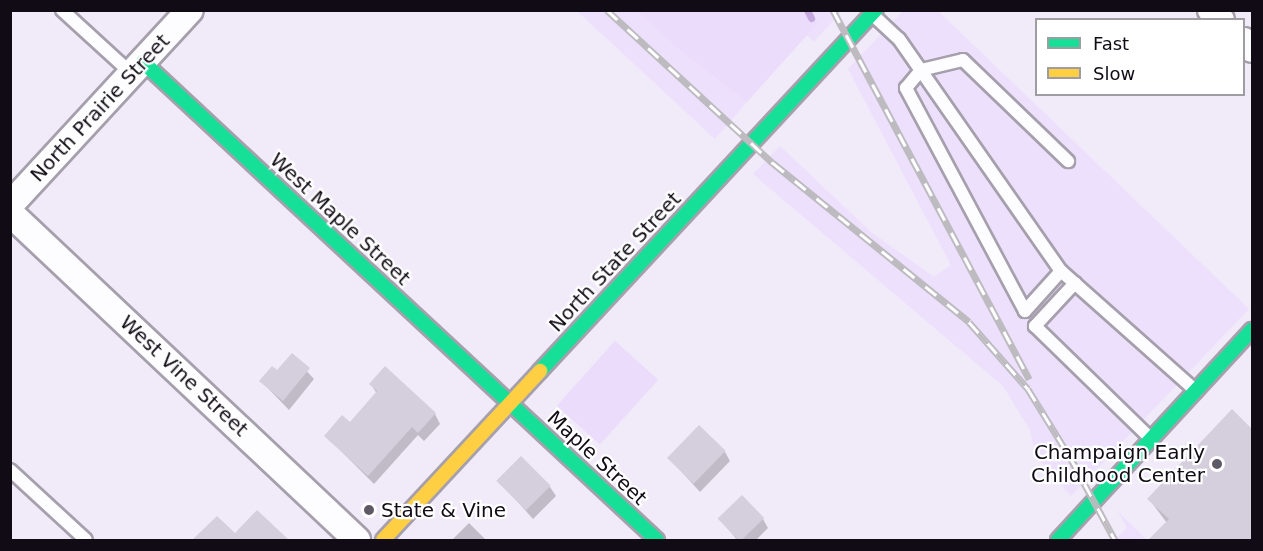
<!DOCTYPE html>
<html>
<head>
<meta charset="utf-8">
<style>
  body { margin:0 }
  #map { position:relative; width:1263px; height:551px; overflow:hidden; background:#f1eaf9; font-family:"DejaVu Sans",sans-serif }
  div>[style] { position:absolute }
  .built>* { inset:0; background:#ede0fc }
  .green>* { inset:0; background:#eadcfa; transform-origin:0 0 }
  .shadow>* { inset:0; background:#0003 }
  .stream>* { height:7px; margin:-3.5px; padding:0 3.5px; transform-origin:3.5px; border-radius:3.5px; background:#c4a8de }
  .building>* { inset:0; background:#d5cedc; transform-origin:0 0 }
  .roads { filter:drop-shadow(2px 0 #a69fac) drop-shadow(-2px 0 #a69fac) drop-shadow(0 2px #a69fac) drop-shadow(0 -2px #a69fac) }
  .lane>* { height:12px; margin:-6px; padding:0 6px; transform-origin:6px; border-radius:6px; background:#fdfcfe }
  .street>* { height:26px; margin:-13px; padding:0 13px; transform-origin:13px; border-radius:13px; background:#fdfcfe }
  .fast>* { height:14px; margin:-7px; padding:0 7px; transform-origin:7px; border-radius:7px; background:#16e098 }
  .slow>* { height:14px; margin:-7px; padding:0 7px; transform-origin:7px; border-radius:7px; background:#ffcf43 }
  .rail>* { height:7px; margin-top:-3.5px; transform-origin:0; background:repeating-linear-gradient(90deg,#fff 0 14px,#bdbbbf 0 28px); box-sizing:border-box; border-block:2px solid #bdbbbf }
  .dots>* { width:16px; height:16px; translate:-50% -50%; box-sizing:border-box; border:3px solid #fff; border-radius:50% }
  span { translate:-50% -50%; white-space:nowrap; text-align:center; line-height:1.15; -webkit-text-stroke:4.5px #fff; paint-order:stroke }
  .street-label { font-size:20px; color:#100b15 }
  .poi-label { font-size:20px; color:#100b15 }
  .right { translate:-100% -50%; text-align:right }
  .left { translate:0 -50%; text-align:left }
  .frame { position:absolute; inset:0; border:12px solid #100b15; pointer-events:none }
  .legend { position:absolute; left:1035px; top:18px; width:210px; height:78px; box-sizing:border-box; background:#fff; border:2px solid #9f9da1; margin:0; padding:8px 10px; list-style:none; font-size:18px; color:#100b15 }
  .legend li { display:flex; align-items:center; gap:12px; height:30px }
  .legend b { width:30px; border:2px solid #9f9da1 }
</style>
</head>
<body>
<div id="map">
  <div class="built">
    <div style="clip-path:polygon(577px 11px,637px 11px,682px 52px,747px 102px,715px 139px)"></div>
    <div style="clip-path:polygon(812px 11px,842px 11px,814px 42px,807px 35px,818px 23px)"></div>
    <div style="clip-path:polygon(903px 11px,938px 11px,1249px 309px,1071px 496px,1035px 455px,1030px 430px,1003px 386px,753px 174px,780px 146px,871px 232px,934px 277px,951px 265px,848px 69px)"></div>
    <div style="clip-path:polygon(1118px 512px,1147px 540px,1114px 540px,1127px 528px)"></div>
  </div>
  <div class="green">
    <div style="clip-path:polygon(637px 11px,812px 11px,818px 23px,747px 102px,682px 52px)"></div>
    <div style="left:615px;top:341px;width:58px;height:87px;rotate:42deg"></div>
  </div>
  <div class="shadow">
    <div style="clip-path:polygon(292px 355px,314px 379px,289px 410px,261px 381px,278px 372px)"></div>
    <div style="clip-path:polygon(371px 384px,435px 414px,440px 424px,424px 441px,418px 435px,374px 484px,326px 436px,350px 424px,377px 394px)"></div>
    <div style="clip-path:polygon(1232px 412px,1252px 431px,1252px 540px,1158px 540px,1155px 535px,1167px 523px,1149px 499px)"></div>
    <div style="clip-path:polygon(725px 452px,730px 461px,700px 492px,669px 458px)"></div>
    <div style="clip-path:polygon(499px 481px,550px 487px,556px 496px,533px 519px)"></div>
    <div style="clip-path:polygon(257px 512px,287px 540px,207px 540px,202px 533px,235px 535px)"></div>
    <div style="clip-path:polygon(720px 519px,763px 519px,768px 528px,756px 540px,737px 540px)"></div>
    <div style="clip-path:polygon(469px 523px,486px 540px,452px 540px)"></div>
  </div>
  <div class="stream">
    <div style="left:807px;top:10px;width:9px;rotate:63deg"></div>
  </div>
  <div class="building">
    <div style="clip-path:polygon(292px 353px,310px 368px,283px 401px,259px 381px,272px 366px,277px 370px)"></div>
    <div style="clip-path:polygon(385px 366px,436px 413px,418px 433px,412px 427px,368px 476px,324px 436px,342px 415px,350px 422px,377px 391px,369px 384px)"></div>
    <div style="clip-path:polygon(1232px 409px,1252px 429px,1252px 540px,1148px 540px,1169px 519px,1147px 499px)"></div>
    <div style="left:699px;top:425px;width:37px;height:46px;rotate:44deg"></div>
    <div style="left:521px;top:456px;width:42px;height:35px;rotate:45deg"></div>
    <div style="left:742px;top:495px;width:32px;height:34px;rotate:46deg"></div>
    <div style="clip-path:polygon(257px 510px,289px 540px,192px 540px,217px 516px,235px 533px)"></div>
  </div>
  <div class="roads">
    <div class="lane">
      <div style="left:62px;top:10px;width:95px;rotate:42.4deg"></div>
      <div style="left:873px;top:15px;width:35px;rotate:43deg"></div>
      <div style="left:899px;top:39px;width:283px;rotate:55.1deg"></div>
      <div style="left:1061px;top:271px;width:181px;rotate:41.6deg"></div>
      <div style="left:1061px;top:271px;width:54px;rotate:132deg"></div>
      <div style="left:1025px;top:311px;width:253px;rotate:-118.1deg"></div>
      <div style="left:906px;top:88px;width:23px;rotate:-50deg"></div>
      <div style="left:921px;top:70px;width:43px;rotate:-13.4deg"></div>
      <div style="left:963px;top:60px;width:146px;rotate:43.9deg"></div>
      <div style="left:1075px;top:283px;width:59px;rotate:132.9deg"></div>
      <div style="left:1035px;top:326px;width:162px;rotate:44.2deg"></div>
      <div style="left:10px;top:470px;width:103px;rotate:42.6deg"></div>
    </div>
    <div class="street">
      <div style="left:1211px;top:10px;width:14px;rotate:45deg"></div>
      <div style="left:1244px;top:41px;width:11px;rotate:45deg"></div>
      <div style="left:10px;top:205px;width:265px;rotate:-47.3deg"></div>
      <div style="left:10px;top:213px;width:477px;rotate:43.3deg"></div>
    </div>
    <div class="fast">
      <div style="left:143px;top:62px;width:702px;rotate:42.92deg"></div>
      <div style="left:540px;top:371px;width:493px;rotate:-47.1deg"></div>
      <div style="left:1058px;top:540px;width:286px;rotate:-47.3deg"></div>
    </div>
    <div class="slow">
      <div style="left:383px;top:540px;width:231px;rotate:-47.1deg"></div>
    </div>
  </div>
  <div class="rail">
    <div style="left:607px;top:10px;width:226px;rotate:42.7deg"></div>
    <div style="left:773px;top:163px;width:252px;rotate:39deg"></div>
    <div style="left:969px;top:322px;width:89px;rotate:48.6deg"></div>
    <div style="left:1028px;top:389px;width:89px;rotate:58.3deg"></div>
    <div style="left:833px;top:10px;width:418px;rotate:62deg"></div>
    <div style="left:1071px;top:459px;width:92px;rotate:61.5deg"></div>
  </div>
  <div class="dots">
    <div style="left:1217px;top:464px;background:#5f5965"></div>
    <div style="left:369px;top:510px;background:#5f5965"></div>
  </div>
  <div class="street-label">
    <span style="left:100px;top:108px;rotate:-47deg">North Prairie Street</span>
    <span style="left:340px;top:219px;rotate:43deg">West Maple Street</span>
    <span style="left:615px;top:262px;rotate:-47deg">North State Street</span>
    <span style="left:184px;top:376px;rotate:43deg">West Vine Street</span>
    <span style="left:597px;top:458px;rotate:43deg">Maple Street</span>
  </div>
  <div class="poi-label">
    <span class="right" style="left:1205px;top:464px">Champaign Early<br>Childhood Center</span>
    <span class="left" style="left:381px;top:510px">State &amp; Vine</span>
  </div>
  <div class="frame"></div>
  <ul class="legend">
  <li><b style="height:8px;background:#16e098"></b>Fast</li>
  <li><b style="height:8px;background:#ffcf43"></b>Slow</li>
  </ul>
</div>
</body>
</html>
